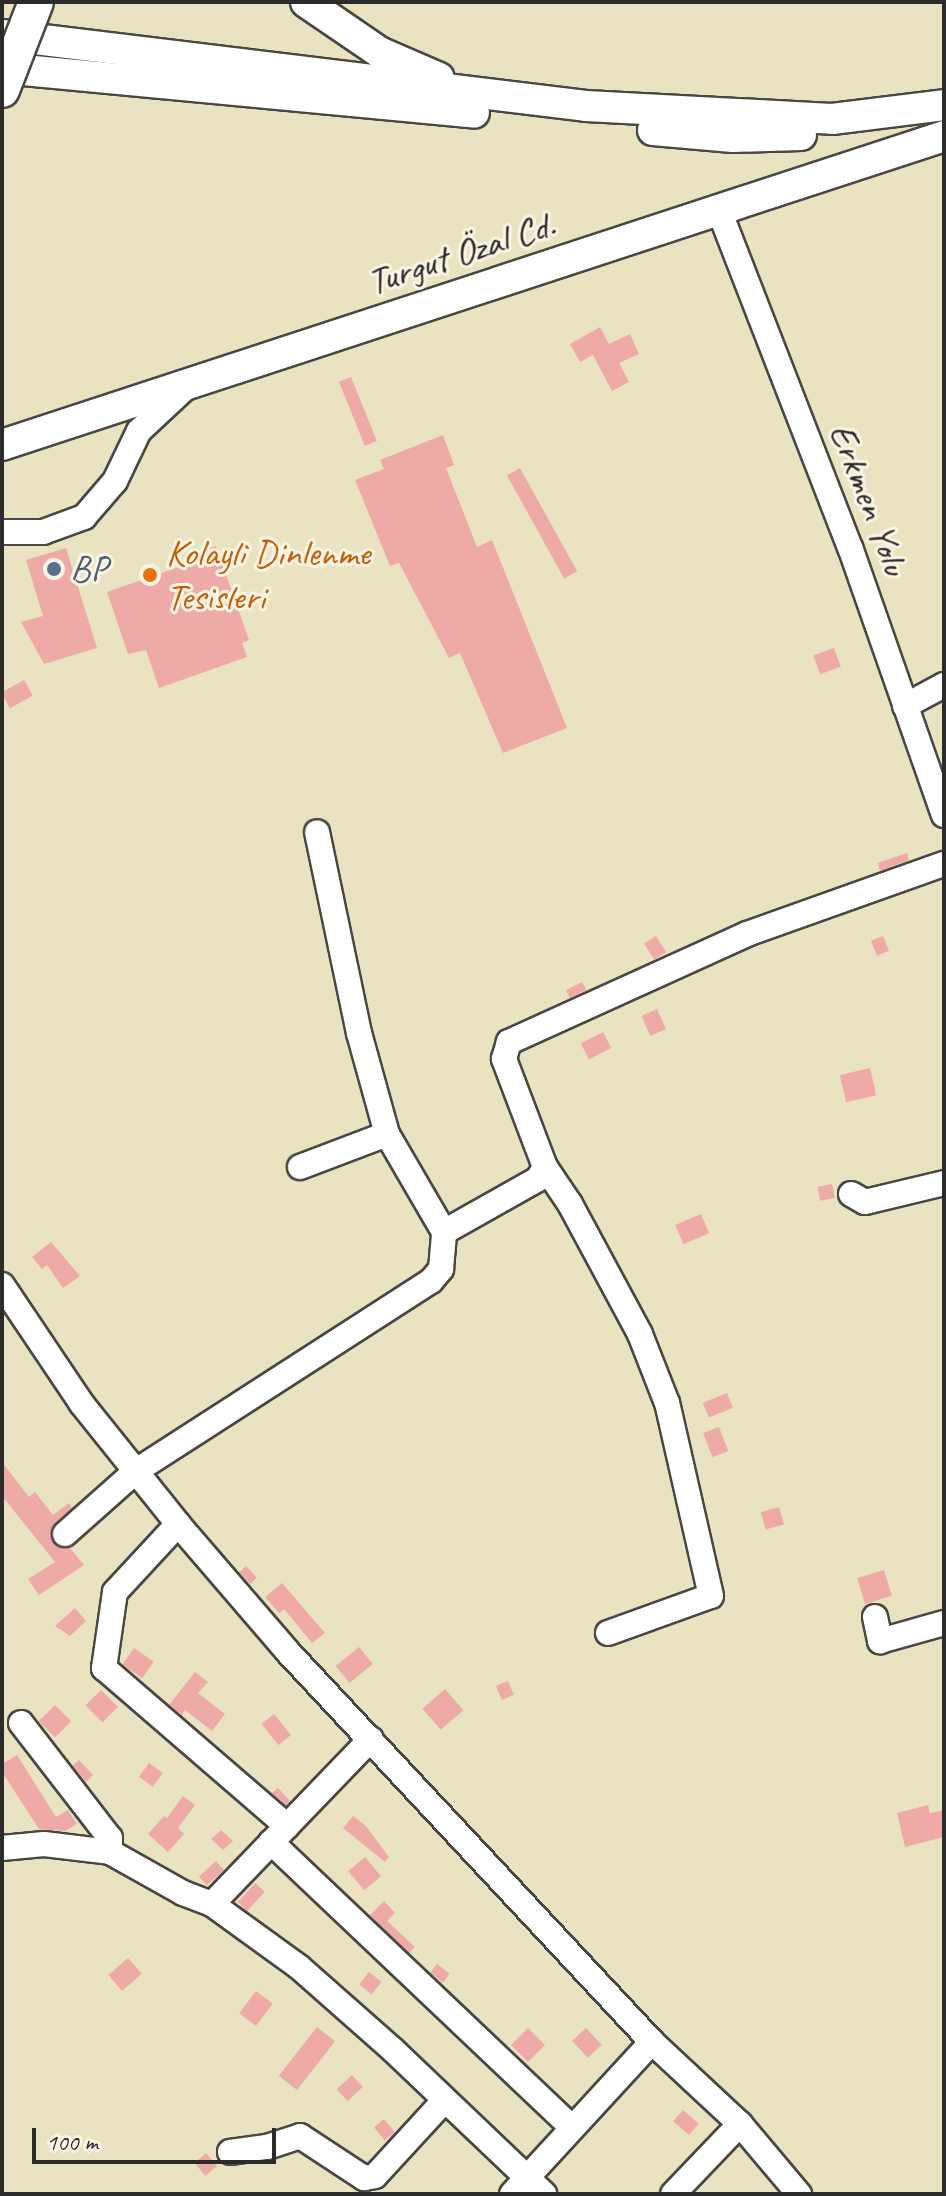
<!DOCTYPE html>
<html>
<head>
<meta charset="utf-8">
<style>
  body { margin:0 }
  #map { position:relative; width:946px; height:2196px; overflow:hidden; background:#eae3c2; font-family:Caveat,sans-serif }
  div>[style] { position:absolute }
  .building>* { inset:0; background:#eeaaa6; transform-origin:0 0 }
  .roads { filter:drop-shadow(2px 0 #484742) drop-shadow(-2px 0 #484742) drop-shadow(0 2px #484742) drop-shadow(0 -2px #484742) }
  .minor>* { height:24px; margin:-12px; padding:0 12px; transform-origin:12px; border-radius:12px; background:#fff }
  .major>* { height:30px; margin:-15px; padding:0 15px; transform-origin:15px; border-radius:15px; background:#fff }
  .bridges { filter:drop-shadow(2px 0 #484742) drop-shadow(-2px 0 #484742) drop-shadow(0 2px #484742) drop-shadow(0 -2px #484742) }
  .highway-bridge>* { height:34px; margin:-17px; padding:0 17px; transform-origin:17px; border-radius:17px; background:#fff }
  .dots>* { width:22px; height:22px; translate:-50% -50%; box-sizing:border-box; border:4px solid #fcf5e5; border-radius:50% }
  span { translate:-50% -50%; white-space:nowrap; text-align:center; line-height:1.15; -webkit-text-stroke:6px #fcf5e5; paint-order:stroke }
  .street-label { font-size:38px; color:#2b2b2b }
  .food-label { font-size:38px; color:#c56008 }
  .left { translate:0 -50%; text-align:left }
  .service-label { font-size:38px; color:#4e5e75 }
  .frame { position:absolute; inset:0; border:4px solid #2b2b2b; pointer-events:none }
  .scale { position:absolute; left:32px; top:2128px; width:244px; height:36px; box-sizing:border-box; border:4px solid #2b2b2b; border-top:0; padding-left:10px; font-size:24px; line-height:28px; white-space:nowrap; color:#2b2b2b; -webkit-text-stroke:6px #fcf5e5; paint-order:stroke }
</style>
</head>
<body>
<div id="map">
  <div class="building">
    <div style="clip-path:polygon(600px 327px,609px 344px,630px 334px,639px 354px,619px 363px,629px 382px,612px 391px,593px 355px,580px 362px,570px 344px)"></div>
    <div style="left:351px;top:377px;width:69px;height:13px;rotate:68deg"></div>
    <div style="clip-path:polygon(443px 435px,454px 465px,446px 468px,477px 547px,492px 540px,567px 728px,503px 753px,460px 653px,449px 658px,399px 563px,390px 566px,355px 480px,384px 469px,380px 460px)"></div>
    <div style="left:520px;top:468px;width:118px;height:15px;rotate:61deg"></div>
    <div style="clip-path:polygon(216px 546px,249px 640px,242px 643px,247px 657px,159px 688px,146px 650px,128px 654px,107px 592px,202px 559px,199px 552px)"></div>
    <div style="clip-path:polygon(66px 548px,97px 648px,44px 664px,21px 622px,43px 616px,26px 560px)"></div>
    <div style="left:834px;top:648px;width:20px;height:22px;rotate:70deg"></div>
    <div style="left:24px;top:680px;width:18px;height:26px;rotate:61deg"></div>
    <div style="clip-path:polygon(907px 853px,909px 860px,880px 871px,878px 863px)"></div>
    <div style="left:656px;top:936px;width:19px;height:14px;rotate:58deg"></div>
    <div style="left:883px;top:936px;width:16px;height:13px;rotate:68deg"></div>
    <div style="left:582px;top:982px;width:9px;height:18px;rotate:63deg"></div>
    <div style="left:657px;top:1009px;width:22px;height:17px;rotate:66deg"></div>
    <div style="left:603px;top:1032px;width:18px;height:25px;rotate:63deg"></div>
    <div style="left:870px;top:1068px;width:28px;height:31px;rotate:77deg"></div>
    <div style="left:832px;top:1184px;width:14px;height:15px;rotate:78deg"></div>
    <div style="left:701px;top:1214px;width:21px;height:28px;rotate:67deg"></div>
    <div style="clip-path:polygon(51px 1242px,80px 1276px,63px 1288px,47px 1265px,42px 1269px,32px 1257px)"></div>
    <div style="left:727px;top:1393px;width:16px;height:26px;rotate:68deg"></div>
    <div style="left:719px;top:1427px;width:26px;height:17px;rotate:69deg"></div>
    <div style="clip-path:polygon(2px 1462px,29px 1497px,35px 1492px,53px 1515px,69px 1503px,72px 1508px,55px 1523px,50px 1536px,60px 1548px,70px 1548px,84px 1565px,39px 1595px,28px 1579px,55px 1562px,2px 1496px)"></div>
    <div style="left:779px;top:1507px;width:18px;height:19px;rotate:74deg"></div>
    <div style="left:246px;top:1566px;width:16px;height:9px;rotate:47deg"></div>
    <div style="left:884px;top:1570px;width:27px;height:28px;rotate:73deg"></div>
    <div style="clip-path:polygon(282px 1583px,325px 1633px,312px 1643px,284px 1609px,279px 1613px,265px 1597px)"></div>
    <div style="clip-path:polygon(75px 1608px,86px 1621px,70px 1636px,55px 1626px)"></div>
    <div style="left:359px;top:1647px;width:22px;height:30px;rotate:51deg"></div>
    <div style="left:134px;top:1648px;width:24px;height:20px;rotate:35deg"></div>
    <div style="clip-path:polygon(195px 1672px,208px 1682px,198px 1693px,225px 1714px,212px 1731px,185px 1710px,182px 1715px,169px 1705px)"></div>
    <div style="left:508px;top:1681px;width:15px;height:13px;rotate:67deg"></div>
    <div style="left:445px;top:1689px;width:28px;height:30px;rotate:49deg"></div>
    <div style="left:101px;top:1690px;width:24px;height:22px;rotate:45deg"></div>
    <div style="left:55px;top:1705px;width:23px;height:23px;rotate:45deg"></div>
    <div style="left:274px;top:1714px;width:27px;height:16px;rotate:51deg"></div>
    <div style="clip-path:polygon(17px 1755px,56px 1817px,68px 1810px,77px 1824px,65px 1831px,39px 1829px,2px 1772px,2px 1764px)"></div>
    <div style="clip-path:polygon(79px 1760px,93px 1775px,86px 1782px,73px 1766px)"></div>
    <div style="left:149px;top:1763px;width:17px;height:17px;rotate:36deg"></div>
    <div style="clip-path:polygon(278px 1788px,290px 1801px,286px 1805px,272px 1793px)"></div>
    <div style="clip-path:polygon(183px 1796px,195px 1805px,178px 1828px,184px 1834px,168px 1852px,148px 1834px,164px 1816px,167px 1818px)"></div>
    <div style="clip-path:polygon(928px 1805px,930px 1813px,944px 1810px,944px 1837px,905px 1847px,897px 1813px)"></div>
    <div style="clip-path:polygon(353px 1816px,365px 1825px,389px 1857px,385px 1862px,343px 1828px)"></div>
    <div style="clip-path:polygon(221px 1830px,233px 1841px,223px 1850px,211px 1839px)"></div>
    <div style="left:365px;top:1857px;width:25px;height:22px;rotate:50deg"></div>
    <div style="left:216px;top:1861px;width:12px;height:23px;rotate:48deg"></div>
    <div style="left:255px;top:1883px;width:13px;height:26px;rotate:42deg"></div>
    <div style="clip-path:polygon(384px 1901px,395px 1913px,387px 1921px,415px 1947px,409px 1953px,370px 1915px)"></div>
    <div style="left:128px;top:1958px;width:21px;height:26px;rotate:49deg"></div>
    <div style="left:437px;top:1964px;width:16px;height:11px;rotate:38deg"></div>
    <div style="left:369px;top:1972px;width:16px;height:16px;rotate:38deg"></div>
    <div style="left:256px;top:1991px;width:21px;height:28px;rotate:37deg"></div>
    <div style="left:317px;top:2027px;width:23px;height:62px;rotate:38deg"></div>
    <div style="left:528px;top:2028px;width:24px;height:24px;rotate:45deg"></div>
    <div style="left:586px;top:2028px;width:23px;height:19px;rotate:47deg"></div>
    <div style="left:352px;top:2075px;width:16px;height:21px;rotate:47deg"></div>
    <div style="left:683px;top:2110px;width:21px;height:15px;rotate:41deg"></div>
    <div style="left:384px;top:2119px;width:17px;height:13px;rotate:50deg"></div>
    <div style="left:206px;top:2153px;width:17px;height:15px;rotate:50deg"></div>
  </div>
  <div class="roads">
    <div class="minor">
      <div style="left:719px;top:210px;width:362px;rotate:68.8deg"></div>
      <div style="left:850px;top:547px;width:284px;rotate:70.7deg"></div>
      <div style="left:2px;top:532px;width:41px"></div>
      <div style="left:43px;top:532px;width:44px;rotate:-20.1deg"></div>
      <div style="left:84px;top:517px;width:48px;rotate:-49.3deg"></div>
      <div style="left:115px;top:481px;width:55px;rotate:-64.4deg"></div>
      <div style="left:139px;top:431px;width:62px;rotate:-43deg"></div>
      <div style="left:905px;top:706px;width:44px;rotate:-28.3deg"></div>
      <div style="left:300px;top:1167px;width:93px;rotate:-20.8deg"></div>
      <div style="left:851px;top:1194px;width:16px;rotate:30deg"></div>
      <div style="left:865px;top:1202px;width:81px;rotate:-13.5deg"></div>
      <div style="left:444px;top:1232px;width:108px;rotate:-29.4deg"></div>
      <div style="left:538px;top:1179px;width:14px;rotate:-60deg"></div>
      <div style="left:2px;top:1285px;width:143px;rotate:56.1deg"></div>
      <div style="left:82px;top:1404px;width:154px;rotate:51.3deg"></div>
      <div style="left:178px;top:1524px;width:169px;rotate:49.3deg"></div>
      <div style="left:288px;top:1652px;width:533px;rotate:46.97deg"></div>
      <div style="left:652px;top:2042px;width:120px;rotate:43deg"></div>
      <div style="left:740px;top:2124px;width:92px;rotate:49.9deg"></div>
      <div style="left:178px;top:1524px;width:93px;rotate:132.8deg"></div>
      <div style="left:115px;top:1592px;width:77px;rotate:98.2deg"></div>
      <div style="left:104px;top:1668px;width:242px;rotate:40.8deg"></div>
      <div style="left:65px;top:1534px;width:95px;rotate:-41.6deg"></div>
      <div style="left:136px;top:1471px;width:351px;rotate:-32.8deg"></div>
      <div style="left:431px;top:1281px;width:16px;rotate:-50deg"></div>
      <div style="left:441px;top:1269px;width:37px;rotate:-85deg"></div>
      <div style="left:444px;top:1232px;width:113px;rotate:-120.2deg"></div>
      <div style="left:387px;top:1134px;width:105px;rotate:-105.5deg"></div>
      <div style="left:359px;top:1033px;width:205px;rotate:-101.8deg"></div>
      <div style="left:875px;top:1617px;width:25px;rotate:78deg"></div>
      <div style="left:880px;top:1641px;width:66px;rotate:-15.7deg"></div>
      <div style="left:608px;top:1633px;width:109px;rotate:-19.8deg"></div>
      <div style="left:711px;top:1596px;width:198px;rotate:-102.8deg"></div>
      <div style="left:667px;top:1403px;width:74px;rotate:-111.4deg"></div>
      <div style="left:640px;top:1334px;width:148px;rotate:-118.3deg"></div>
      <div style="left:570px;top:1204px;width:45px;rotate:-124deg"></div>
      <div style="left:545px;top:1167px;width:116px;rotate:-110.8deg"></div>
      <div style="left:504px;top:1059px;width:18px;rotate:-74deg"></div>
      <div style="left:509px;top:1042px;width:261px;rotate:-24.4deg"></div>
      <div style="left:747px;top:934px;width:209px;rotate:-19.6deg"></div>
      <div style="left:21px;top:1723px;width:145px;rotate:52.3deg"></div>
      <div style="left:110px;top:1838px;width:14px;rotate:90deg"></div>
      <div style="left:271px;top:1842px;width:415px;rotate:43.5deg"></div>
      <div style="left:2px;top:1848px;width:42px;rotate:-5.4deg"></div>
      <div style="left:44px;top:1844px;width:66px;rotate:6.9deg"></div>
      <div style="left:110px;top:1852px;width:84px;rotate:29.3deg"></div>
      <div style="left:183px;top:1893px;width:31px;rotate:21deg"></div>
      <div style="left:212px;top:1904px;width:107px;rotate:35.9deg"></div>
      <div style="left:299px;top:1967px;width:125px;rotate:41.4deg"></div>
      <div style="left:393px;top:2050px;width:209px;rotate:43.6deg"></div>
      <div style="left:212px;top:1904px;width:229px;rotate:-46.1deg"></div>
      <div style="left:230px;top:2152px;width:37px;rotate:-8deg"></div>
      <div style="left:267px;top:2147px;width:35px;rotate:-18deg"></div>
      <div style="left:300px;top:2136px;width:77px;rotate:33.3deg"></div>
      <div style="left:364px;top:2178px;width:11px;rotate:-10deg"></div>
      <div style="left:375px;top:2176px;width:103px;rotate:-47.4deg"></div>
      <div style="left:512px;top:2194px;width:207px;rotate:-47.4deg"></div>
      <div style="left:673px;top:2194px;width:97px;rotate:-46.3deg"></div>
    </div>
    <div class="major">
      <div style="left:306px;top:2px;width:88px;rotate:34.4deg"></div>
      <div style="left:379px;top:52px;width:65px;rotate:23.4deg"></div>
      <div style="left:2px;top:35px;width:588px;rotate:6.93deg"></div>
      <div style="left:586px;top:106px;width:246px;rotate:3deg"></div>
      <div style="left:832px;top:119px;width:113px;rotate:-7.1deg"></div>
      <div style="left:2px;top:68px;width:474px;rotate:5.4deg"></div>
      <div style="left:653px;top:130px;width:80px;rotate:5deg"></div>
      <div style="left:733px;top:137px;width:68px;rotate:-1.7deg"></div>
      <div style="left:2px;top:445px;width:991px;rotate:-18.16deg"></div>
    </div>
  </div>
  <div class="bridges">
    <div class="highway-bridge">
      <div style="left:2px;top:90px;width:94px;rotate:-68.9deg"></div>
    </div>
  </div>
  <div class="dots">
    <div style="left:54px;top:569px;background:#5c6f8a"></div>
    <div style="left:150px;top:575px;background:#e8710a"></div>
  </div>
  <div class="street-label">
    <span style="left:461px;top:253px;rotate:-18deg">Turgut Özal Cd.</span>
    <span style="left:869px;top:499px;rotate:69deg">Erkmen Yolu</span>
  </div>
  <div class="food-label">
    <span class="left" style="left:166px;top:575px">Kolayli Dinlenme<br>Tesisleri</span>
  </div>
  <div class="service-label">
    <span class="left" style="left:70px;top:569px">BP</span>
  </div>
  <div class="frame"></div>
  <div class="scale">100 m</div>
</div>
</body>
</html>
